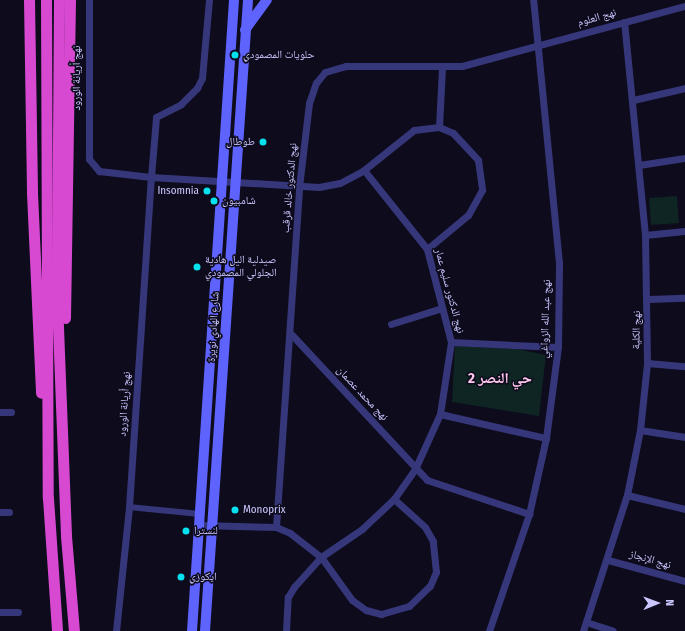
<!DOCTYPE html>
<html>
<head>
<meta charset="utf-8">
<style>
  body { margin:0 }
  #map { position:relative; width:685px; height:631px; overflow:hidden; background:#0d0b1c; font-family:"Fira Sans Condensed","Noto Naskh Arabic",sans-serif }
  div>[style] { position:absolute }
  .green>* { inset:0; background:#0e2523; transform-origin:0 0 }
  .pedestrian>* { height:5.5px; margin:-2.75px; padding:0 2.75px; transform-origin:2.75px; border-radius:2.75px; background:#36377a }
  .minor>* { height:7px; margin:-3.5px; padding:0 3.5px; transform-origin:3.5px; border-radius:3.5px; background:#36377a }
  .secondary>* { height:10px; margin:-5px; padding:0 5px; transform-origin:5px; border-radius:5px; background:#5f63fd }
  .trunk>* { height:11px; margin:-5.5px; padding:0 5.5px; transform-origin:5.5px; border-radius:5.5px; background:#d849d1 }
  .dots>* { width:11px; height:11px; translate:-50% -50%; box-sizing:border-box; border:2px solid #0d0b1c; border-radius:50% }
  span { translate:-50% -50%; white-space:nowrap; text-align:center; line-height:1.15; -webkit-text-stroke:3px #0d0b1c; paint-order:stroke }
  .street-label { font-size:11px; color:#cac6fe }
  .poi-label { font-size:11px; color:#cac6fe }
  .left { translate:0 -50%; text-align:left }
  .right { translate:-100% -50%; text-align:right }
  .district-label { font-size:15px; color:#fec8ed; font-weight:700 }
  .north { position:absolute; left:637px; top:583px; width:40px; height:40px; -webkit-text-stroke:3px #0d0b1c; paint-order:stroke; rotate:89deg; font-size:11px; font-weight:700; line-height:16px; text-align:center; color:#cac6fe }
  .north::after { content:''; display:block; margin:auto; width:14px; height:18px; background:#cac6fe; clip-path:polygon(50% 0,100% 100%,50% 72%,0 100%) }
</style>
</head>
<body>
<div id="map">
  <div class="green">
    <div style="left:677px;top:196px;width:27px;height:28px;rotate:86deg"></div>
    <div style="clip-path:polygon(455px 346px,517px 349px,546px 355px,539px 416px,452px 402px)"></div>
  </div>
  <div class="pedestrian">
    <div style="left:129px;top:507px;width:71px;rotate:5.6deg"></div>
  </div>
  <div class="minor">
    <div style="left:89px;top:0;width:159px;rotate:90deg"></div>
    <div style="left:89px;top:159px;width:16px;rotate:50deg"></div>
    <div style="left:99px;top:171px;width:52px;rotate:6.6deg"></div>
    <div style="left:151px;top:177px;width:60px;rotate:-85.2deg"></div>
    <div style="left:156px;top:117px;width:28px;rotate:-27deg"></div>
    <div style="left:181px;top:104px;width:23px;rotate:-45deg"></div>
    <div style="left:197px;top:88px;width:11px;rotate:-63deg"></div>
    <div style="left:202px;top:78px;width:78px;rotate:-84.9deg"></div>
    <div style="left:633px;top:100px;width:53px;rotate:-13deg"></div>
    <div style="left:439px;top:127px;width:60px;rotate:-87.1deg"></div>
    <div style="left:639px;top:165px;width:47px;rotate:-8.7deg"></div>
    <div style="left:645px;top:235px;width:40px;rotate:-5.7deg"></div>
    <div style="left:648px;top:299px;width:37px;rotate:-2deg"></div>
    <div style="left:391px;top:324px;width:53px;rotate:-17.4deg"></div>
    <div style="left:292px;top:335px;width:198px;rotate:47deg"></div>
    <div style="left:427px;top:480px;width:108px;rotate:18.4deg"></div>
    <div style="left:451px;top:342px;width:107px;rotate:2.7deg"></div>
    <div style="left:647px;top:363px;width:38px;rotate:5deg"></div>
    <div style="left:0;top:412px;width:11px"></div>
    <div style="left:440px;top:414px;width:109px;rotate:12.8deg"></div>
    <div style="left:640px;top:430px;width:46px;rotate:8.8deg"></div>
    <div style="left:627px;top:495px;width:60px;rotate:13.6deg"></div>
    <div style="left:0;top:512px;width:9px"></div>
    <div style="left:199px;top:525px;width:77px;rotate:1.5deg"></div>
    <div style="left:276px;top:527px;width:15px;rotate:23deg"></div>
    <div style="left:290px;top:533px;width:39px;rotate:38deg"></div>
    <div style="left:321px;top:557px;width:53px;rotate:54.2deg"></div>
    <div style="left:352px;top:600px;width:17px;rotate:36deg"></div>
    <div style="left:366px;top:610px;width:16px;rotate:15deg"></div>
    <div style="left:381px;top:614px;width:29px;rotate:-16deg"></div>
    <div style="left:409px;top:606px;width:29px;rotate:-44deg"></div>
    <div style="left:430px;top:586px;width:15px;rotate:-67deg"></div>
    <div style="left:436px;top:572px;width:31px;rotate:-96deg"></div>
    <div style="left:433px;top:541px;width:16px;rotate:-120deg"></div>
    <div style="left:425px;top:527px;width:42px;rotate:-137.9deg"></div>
    <div style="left:276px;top:527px;width:341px;rotate:-86.1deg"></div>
    <div style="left:299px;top:187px;width:85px;rotate:-83.2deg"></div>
    <div style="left:309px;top:103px;width:21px;rotate:-71deg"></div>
    <div style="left:316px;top:83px;width:14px;rotate:-51deg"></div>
    <div style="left:325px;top:72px;width:22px;rotate:-16deg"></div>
    <div style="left:346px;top:66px;width:116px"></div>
    <div style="left:462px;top:66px;width:231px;rotate:-15.1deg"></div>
    <div style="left:608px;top:560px;width:80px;rotate:15.3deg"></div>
    <div style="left:0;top:612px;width:18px"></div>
    <div style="left:586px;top:622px;width:28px;rotate:18deg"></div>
    <div style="left:116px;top:631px;width:125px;rotate:-84deg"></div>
    <div style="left:129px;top:507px;width:331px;rotate:-86.2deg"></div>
    <div style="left:151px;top:177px;width:168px;rotate:3.4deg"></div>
    <div style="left:319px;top:187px;width:21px;rotate:-11deg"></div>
    <div style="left:340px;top:183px;width:27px;rotate:-28deg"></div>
    <div style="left:364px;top:170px;width:64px;rotate:-38.7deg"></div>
    <div style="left:414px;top:130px;width:25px;rotate:-7deg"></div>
    <div style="left:439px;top:127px;width:15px;rotate:23deg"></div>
    <div style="left:453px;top:133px;width:37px;rotate:47deg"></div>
    <div style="left:478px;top:160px;width:30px;rotate:82deg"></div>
    <div style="left:482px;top:190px;width:29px;rotate:119deg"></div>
    <div style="left:468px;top:215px;width:53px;rotate:140.3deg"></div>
    <div style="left:286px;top:631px;width:34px;rotate:-87deg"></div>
    <div style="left:288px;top:597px;width:12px;rotate:-59deg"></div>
    <div style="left:294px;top:587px;width:40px;rotate:-48deg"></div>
    <div style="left:321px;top:557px;width:50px;rotate:-34.3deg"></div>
    <div style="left:362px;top:529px;width:44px;rotate:-43.2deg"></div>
    <div style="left:394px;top:499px;width:37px;rotate:-55deg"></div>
    <div style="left:415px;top:469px;width:60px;rotate:-65.6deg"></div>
    <div style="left:440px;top:414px;width:73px;rotate:-81.3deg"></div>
    <div style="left:451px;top:342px;width:96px;rotate:-104.5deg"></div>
    <div style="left:427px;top:249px;width:101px;rotate:-128.6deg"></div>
    <div style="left:489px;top:631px;width:124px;rotate:-71.1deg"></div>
    <div style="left:529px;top:514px;width:78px;rotate:-77.4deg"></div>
    <div style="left:546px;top:438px;width:92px;rotate:-82.5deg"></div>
    <div style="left:558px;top:347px;width:84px;rotate:-89.3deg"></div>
    <div style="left:559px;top:263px;width:264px;rotate:-95.6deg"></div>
    <div style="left:583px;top:631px;width:143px;rotate:-72.1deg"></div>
    <div style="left:627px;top:495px;width:66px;rotate:-78.7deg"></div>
    <div style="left:640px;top:430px;width:67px;rotate:-84deg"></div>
    <div style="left:647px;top:363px;width:128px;rotate:-90.9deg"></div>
    <div style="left:645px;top:235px;width:214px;rotate:-95.6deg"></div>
  </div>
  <div class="secondary">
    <div style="left:245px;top:30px;width:37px;rotate:-54deg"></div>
    <div style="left:192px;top:631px;width:632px;rotate:-86.19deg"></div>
    <div style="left:205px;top:631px;width:632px;rotate:-86.1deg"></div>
  </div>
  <div class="trunk">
    <div style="left:29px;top:0;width:193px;rotate:89.1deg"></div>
    <div style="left:32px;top:193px;width:200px;rotate:87.4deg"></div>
    <div style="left:46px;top:0;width:498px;rotate:89.8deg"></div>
    <div style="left:48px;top:498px;width:133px;rotate:86.1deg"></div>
    <div style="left:59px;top:0;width:301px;rotate:90.4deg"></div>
    <div style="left:57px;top:301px;width:235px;rotate:87.8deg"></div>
    <div style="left:66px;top:536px;width:95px;rotate:85.2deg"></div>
    <div style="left:65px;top:318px;width:318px;rotate:-89.1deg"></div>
  </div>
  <div class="dots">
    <div style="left:235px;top:55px;background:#03e2ee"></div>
    <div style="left:263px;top:142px;background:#03e2ee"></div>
    <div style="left:207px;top:191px;background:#03e2ee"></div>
    <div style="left:214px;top:201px;background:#03e2ee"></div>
    <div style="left:197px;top:267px;background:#03e2ee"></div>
    <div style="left:235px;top:510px;background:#03e2ee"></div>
    <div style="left:186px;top:531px;background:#03e2ee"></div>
    <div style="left:181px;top:577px;background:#03e2ee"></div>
  </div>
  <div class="street-label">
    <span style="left:597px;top:18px;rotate:-16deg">نهج العلوم</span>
    <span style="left:77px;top:78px;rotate:-90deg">نهج أريانة الورود</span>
    <span style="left:290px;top:188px;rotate:-85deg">نهج الدكتور خالد قرقب</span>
    <span style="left:449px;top:291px;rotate:75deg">نهج الدكتور سليم عمار</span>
    <span style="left:546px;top:319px;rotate:-88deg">نهج عبد الله الزواغي</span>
    <span style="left:214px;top:327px;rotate:-87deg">شارع الهادي نويرة</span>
    <span style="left:637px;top:330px;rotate:-89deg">نهج الكلية</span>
    <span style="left:362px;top:394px;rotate:47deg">نهج محمد عصمان</span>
    <span style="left:125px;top:404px;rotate:-86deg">نهج أريانة الورود</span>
    <span style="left:650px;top:560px;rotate:16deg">نهج الإنجاز</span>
  </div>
  <div class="poi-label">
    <span class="left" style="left:243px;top:55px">حلويات المصمودي</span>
    <span class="right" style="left:255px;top:142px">طوطال</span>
    <span class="right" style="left:199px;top:191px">Insomnia</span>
    <span class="left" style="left:222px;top:201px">شامبيون</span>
    <span class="left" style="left:205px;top:267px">صيدلية اليل هادية<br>الجلولي المصمودي</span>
    <span class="left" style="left:243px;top:510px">Monoprix</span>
    <span class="left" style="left:194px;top:531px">لنسترا</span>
    <span class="left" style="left:189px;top:577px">ايكوزي</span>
  </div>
  <div class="district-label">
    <span style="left:500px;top:379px">حي النصر 2</span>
  </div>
  <div class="north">N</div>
</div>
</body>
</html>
